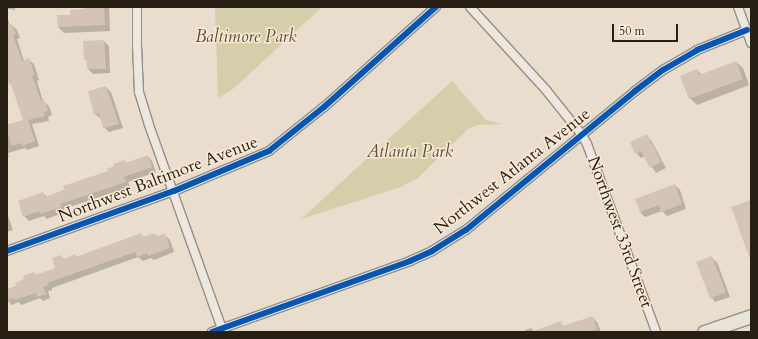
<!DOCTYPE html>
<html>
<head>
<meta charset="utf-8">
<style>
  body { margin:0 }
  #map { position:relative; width:758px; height:339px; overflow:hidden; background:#e9decd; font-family:Cardo,serif }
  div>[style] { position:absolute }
  .green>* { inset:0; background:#d4ceaa }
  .shadow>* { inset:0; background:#0003 }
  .building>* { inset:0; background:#d4c4b8; transform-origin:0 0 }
  .roads { filter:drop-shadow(1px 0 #968e84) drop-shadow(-1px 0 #968e84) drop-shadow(0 1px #968e84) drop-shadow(0 -1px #968e84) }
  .street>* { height:8px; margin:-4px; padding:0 4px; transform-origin:4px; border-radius:4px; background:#ede7de }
  .primary>* { height:13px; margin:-6.5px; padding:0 6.5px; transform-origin:6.5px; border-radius:6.5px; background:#eae3d9 }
  .cycleway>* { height:6px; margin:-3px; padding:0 3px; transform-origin:3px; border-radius:3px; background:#0057b8 }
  span { translate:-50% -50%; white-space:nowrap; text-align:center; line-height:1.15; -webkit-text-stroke:3px #f9ebd6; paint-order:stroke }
  .park-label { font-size:17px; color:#564f39; font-style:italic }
  .street-label { font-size:17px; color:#271e14 }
  .frame { position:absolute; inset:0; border:8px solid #271e14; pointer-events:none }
  .scale { position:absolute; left:612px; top:24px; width:66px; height:18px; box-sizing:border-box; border:2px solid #271e14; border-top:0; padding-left:5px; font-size:12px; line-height:14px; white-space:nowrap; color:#271e14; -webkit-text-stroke:3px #f9ebd6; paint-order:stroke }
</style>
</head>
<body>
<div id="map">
  <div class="green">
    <div style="clip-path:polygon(215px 7px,322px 7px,233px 89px,218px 98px)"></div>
    <div style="clip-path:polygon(452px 81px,486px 120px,502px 124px,478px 125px,468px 129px,418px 178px,401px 187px,301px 219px)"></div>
  </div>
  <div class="shadow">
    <div style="clip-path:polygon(7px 7px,15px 7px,15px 10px,7px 9px)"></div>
    <div style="clip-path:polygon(85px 7px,109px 7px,110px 31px,64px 33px,58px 27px,71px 16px,85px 10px)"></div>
    <div style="clip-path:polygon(7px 16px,10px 26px,12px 25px,17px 30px,20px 38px,17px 39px,24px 61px,29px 60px,34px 64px,39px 80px,37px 81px,43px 101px,49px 106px,52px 115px,48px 117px,49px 121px,32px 124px,39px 146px,27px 150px,25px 148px,8px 153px,9px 157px,7px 157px,7px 125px,24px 120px,13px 87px,7px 76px)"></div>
    <div style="clip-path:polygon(104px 41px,109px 46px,110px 73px,93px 74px,88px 69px,87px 61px,84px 58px)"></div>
    <div style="clip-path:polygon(736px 62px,743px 68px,749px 85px,697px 105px,690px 98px,697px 70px,702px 75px)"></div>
    <div style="clip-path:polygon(106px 87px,111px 92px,123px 128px,109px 132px,104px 127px,101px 119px,95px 114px)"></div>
    <div style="clip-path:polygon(646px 135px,651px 140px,666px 168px,656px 173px,645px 156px,641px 158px,636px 153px)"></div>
    <div style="clip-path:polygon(148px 156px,152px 161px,156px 172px,128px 182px,130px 187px,64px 209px,65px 212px,47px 219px,44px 216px,29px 221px,24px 216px,43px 193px,47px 197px,109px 171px,124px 161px,126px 163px)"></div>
    <div style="clip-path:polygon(675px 185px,680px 190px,686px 209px,667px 216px,662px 211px,645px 217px,640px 212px)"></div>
    <div style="clip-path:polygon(7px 213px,13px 230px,7px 232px)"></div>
    <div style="clip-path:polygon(141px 234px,144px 237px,154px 234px,158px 237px,165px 235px,170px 240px,174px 252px,154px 260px,151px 258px,143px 261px,138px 257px,52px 288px,52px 290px,48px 291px,50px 298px,43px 301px,40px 298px,21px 305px,19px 302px,12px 305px,7px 300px,7px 290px,17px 286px,34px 273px,37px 276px,57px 268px,61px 256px,64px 259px,75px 255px,77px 257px)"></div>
    <div style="clip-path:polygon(712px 258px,717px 262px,730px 297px,715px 302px,711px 297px)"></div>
    <div style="clip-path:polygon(592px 317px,597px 322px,601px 332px,525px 332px,525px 330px,531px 328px,534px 331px,560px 322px,565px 327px)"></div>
  </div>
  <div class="building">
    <div style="clip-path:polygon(84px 7px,104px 7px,105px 25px,58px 27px,57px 15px,70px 15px,70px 10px,84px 9px)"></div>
    <div style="clip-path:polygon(7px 22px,9px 25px,12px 24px,16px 34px,13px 35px,22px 61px,29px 58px,35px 75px,32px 76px,41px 101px,44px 100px,48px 111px,44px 112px,45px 116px,28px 120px,35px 141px,22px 146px,21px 143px,12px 146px,7px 132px,7px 125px,23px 120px,11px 84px,9px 85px,7px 79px)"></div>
    <div style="clip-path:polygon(104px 40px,106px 69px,87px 69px,86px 58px,84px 58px,83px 41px)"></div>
    <div style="clip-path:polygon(736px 61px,743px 79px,689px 99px,680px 76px,697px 69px,699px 75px)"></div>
    <div style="clip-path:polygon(106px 86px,119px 124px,103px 128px,99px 113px,94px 115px,88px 91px)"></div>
    <div style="clip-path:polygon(647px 134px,661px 162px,650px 168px,641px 151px,635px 154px,630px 142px)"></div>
    <div style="clip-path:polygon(148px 155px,152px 167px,124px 177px,126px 182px,60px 204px,61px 207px,41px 214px,40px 211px,23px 217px,18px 201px,43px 192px,45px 197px,64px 190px,63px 186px,108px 171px,107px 169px,114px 166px,113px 164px,125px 160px,126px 163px)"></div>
    <div style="clip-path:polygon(675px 184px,682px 204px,661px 212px,659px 205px,640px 212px,635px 199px)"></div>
    <div style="clip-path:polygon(751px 200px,751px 259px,750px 259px,731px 207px)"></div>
    <div style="clip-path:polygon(141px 233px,143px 237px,154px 233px,156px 237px,165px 233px,170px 248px,148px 256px,147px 253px,137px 257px,135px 252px,47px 283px,48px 285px,43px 287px,46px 294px,37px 297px,36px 293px,15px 300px,14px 298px,7px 300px,7px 289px,16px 286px,15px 283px,24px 279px,23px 276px,34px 272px,35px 275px,55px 268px,52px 258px,61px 255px,63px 259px,75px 254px,76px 257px)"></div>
    <div style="left:712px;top:256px;width:39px;height:17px;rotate:69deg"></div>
    <div style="clip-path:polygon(593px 316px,597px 329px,589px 332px,532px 332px,561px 321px,563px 326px)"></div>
  </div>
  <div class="roads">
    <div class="street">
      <div style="left:137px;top:7px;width:38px;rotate:90deg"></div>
      <div style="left:137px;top:45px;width:47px;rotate:87.6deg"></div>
      <div style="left:139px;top:92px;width:34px;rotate:73deg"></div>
      <div style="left:149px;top:125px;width:220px;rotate:70.3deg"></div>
      <div style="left:470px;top:7px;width:113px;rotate:47.5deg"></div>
      <div style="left:546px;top:90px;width:58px;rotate:51.3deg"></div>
      <div style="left:582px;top:135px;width:10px;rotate:61deg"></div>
      <div style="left:587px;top:144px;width:200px;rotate:69.8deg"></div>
      <div style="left:738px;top:7px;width:38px;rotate:70deg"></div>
      <div style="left:7px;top:251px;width:177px;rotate:-19.8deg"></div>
      <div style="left:174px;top:191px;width:103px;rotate:-22.8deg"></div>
      <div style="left:269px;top:151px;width:70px;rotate:-38.7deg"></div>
      <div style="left:324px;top:107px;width:150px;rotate:-41.8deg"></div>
      <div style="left:212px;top:332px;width:210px;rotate:-19.7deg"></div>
      <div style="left:410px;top:261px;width:24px;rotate:-24deg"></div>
      <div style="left:432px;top:251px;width:40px;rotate:-32deg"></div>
      <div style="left:466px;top:230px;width:219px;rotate:-39.4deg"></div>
      <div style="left:635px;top:91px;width:35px;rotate:-37deg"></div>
      <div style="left:663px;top:70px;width:39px;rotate:-30deg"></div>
      <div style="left:697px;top:50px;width:54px;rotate:-21.8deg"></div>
    </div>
    <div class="primary">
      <div style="left:704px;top:332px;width:50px;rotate:-18.8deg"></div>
    </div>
  </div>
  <div class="cycleway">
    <div style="left:7px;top:251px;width:177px;rotate:-19.8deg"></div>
    <div style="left:174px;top:191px;width:103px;rotate:-22.8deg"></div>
    <div style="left:269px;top:151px;width:70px;rotate:-38.7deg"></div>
    <div style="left:324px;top:107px;width:150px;rotate:-41.8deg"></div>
    <div style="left:212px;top:332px;width:210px;rotate:-19.7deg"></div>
    <div style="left:410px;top:261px;width:24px;rotate:-24deg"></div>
    <div style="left:432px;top:251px;width:40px;rotate:-32deg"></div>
    <div style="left:466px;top:230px;width:219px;rotate:-39.4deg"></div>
    <div style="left:635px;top:91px;width:35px;rotate:-37deg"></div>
    <div style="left:663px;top:70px;width:39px;rotate:-30deg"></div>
    <div style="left:697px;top:50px;width:54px;rotate:-21.8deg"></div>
  </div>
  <div class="park-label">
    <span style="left:246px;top:37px">Baltimore Park</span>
    <span style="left:410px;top:152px">Atlanta Park</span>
  </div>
  <div class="street-label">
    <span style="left:512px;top:171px;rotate:-38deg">Northwest Atlanta Avenue</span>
    <span style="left:158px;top:179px;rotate:-21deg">Northwest Baltimore Avenue</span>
    <span style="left:620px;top:232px;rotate:70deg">Northwest 33rd Street</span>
  </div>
  <div class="frame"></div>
  <div class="scale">50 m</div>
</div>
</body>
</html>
